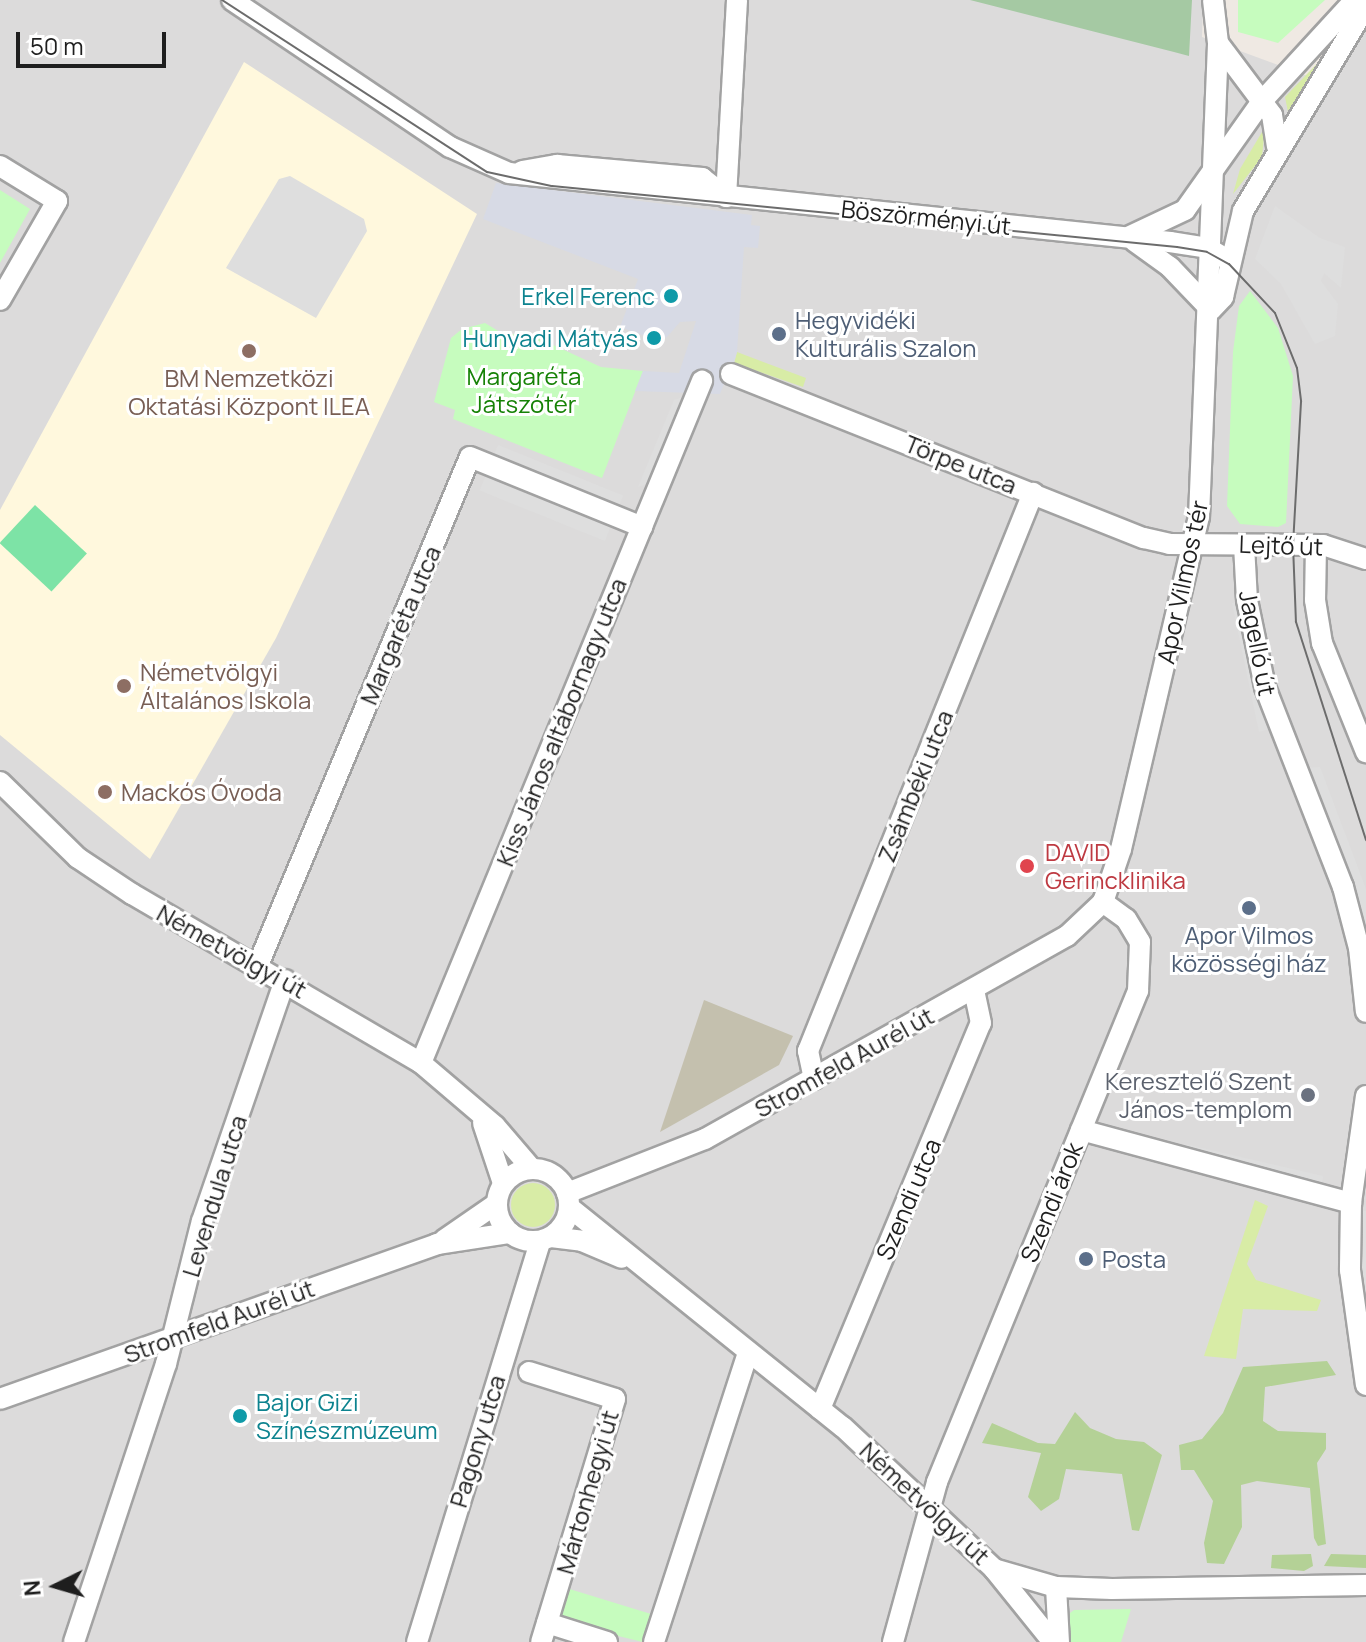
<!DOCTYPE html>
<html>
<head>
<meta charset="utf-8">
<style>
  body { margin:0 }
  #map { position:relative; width:1366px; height:1642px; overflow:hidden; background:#efe9e3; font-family:Manrope,sans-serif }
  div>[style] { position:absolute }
  .residential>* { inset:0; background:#dcdbdb }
  .education>* { inset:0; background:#fff8dd }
  .construction>* { inset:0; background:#c4c0ae }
  .grass>* { inset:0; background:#d8eca6 }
  .round { border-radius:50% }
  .forest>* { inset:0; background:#b4d196 }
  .cemetery>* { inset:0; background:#a5c9a3 }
  .park>* { inset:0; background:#c6fcbe }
  .pitch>* { inset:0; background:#7de3a6; transform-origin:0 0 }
  .parking>* { inset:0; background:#dedede; transform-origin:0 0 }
  .plaza>* { inset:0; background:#d7dae5 }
  .roads { filter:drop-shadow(2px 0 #a2a2a2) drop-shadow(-2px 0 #a2a2a2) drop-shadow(0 2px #a2a2a2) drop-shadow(0 -2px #a2a2a2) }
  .minor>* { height:20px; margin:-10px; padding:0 10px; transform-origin:10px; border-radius:10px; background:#fff }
  .minor>.ring { margin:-10px; padding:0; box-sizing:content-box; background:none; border:20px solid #fff; border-radius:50% }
  .tram>* { height:2px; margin:-1px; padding:0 1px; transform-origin:1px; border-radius:1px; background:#6c6c6c }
  .dots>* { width:22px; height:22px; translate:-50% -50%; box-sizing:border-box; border:4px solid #fff; border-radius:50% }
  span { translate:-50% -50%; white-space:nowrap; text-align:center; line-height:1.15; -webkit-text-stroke:6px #fff; paint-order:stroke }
  .street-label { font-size:24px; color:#1e1e1e }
  .culture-label { font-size:24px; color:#0d838f }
  .right { translate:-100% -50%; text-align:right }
  .left { translate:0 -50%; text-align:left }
  .service-label { font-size:24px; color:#4e5e75 }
  .park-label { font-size:24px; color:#168206 }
  .education-label { font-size:24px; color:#785e54 }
  .health-label { font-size:24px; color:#be3a42 }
  .worship-label { font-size:24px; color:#5b616d }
  .north { position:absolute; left:16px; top:1546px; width:80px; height:80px; -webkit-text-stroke:6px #fff; paint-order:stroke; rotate:265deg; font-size:22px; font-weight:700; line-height:32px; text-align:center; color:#1e1e1e }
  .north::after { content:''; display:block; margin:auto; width:28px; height:36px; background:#1e1e1e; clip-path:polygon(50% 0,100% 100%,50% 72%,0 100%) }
  .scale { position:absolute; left:16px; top:32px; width:150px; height:36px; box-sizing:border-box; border:4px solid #1e1e1e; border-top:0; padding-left:10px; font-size:24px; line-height:28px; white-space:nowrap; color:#1e1e1e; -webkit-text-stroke:6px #fff; paint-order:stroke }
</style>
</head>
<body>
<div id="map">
  <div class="residential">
    <div style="clip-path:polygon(0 0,1203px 0,1202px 37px,1327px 83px,1366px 23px,1366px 1642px,0 1642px)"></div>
  </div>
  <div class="education">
    <div style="clip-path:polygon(244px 62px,477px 214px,276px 638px,150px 859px,0 735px,0 510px)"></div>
  </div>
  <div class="construction">
    <div style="clip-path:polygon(704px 1000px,793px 1036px,779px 1065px,660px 1132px)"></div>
  </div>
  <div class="grass">
    <div style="clip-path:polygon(1331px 49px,1290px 113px,1288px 112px,1285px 97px)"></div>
    <div style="clip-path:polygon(1265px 127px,1262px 157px,1233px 194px,1240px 169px)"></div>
    <div style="clip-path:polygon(737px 352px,806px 378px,803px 387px,734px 363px)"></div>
    <div class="round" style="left:511px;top:1183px;width:44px;height:44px"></div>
    <div style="clip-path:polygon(1255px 1200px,1268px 1206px,1247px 1264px,1256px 1280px,1321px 1300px,1317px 1311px,1243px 1309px,1236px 1359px,1204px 1356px)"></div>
  </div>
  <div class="forest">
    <div style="clip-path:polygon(1327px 1361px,1336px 1375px,1265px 1387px,1263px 1421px,1278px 1431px,1326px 1433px,1326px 1449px,1317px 1463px,1326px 1544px,1318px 1546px,1314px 1538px,1310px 1488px,1257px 1481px,1241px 1485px,1242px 1527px,1224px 1564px,1207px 1563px,1204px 1543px,1213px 1501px,1194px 1470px,1181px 1470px,1179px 1445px,1202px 1439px,1223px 1413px,1243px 1367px)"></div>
    <div style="clip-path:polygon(1075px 1412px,1090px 1428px,1116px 1439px,1144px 1442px,1162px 1455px,1139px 1531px,1132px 1530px,1122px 1474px,1066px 1469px,1059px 1499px,1041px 1511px,1028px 1497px,1041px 1453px,982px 1443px,992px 1423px,1038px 1443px,1055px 1444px)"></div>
    <div style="clip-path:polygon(1311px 1554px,1313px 1566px,1304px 1571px,1271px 1568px,1272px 1555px)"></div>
    <div style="clip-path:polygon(1331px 1554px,1366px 1555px,1366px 1568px,1324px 1566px)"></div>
  </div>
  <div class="cemetery">
    <div style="clip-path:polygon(970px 0,1192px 0,1189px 56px,1174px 52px)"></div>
  </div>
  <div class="park">
    <div style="clip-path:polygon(1238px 0,1325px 0,1278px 43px,1238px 32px)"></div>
    <div style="clip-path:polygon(0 190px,30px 209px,0 263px)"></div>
    <div style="clip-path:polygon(1250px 291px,1278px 328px,1293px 376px,1286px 523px,1278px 527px,1240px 524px,1227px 506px,1233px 352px,1239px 306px)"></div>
    <div style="clip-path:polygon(485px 323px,505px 335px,527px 333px,601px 367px,643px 371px,602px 478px,453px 419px,455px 410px,434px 402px,451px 338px,462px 329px)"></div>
    <div style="clip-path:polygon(563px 1587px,651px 1614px,643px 1642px,552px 1620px)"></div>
    <div style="clip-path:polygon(1131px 1609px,1121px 1642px,1070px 1642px,1065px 1632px,1066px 1616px,1074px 1610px)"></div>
  </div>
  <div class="pitch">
    <div style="left:35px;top:505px;width:71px;height:52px;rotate:43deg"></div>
  </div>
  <div class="parking">
    <div style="clip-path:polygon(290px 176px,364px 219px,367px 231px,316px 318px,226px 268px,279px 179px)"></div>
    <div style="clip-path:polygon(1275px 206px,1320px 238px,1345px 247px,1341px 288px,1324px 273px,1321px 281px,1338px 304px,1335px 336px,1315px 344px,1281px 284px,1255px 259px)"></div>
    <div style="clip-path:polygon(697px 392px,661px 479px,638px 487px,674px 400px)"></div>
    <div style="left:498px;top:445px;width:135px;height:49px;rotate:22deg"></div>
    <div style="clip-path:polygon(1247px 600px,1276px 727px,1259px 732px,1232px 603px)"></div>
    <div style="clip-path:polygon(1320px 767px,1366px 889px,1366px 1012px,1363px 975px,1297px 769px)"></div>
    <div style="clip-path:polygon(1185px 1144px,1323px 1176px,1321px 1195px,1180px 1158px)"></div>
    <div style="clip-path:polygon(1351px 1208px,1366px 1211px,1366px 1346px)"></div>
  </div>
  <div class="plaza">
    <div style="clip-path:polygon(496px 183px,752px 215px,751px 225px,760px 226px,758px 248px,744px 247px,737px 352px,728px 385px,724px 384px,720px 394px,635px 391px,643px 371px,679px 373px,696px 321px,680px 322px,667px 337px,656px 340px,620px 327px,638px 279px,483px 219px)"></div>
  </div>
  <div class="roads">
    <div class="minor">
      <div style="left:232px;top:0;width:263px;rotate:34deg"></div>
      <div style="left:450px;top:147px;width:64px;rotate:23.8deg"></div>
      <div style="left:509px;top:173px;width:665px;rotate:5.96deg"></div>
      <div style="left:1170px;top:242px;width:38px;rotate:9deg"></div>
      <div style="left:1208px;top:248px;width:26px;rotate:31deg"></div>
      <div style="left:1218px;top:43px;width:90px;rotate:53.1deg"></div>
      <div style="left:1272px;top:115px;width:32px;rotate:81deg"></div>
      <div style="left:0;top:166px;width:67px;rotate:31.6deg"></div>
      <div style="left:57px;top:201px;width:114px;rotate:119.9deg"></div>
      <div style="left:522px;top:171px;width:36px;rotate:-10deg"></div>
      <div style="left:557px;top:165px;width:146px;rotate:5.1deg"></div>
      <div style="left:702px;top:178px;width:31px;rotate:38deg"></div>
      <div style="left:726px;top:197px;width:197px;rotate:-86.8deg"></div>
      <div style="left:1130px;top:236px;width:61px;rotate:-25.3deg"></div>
      <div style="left:1185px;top:210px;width:135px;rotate:-54.7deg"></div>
      <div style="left:1263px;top:100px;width:136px;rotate:-47.4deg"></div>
      <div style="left:1134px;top:241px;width:44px;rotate:35.8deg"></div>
      <div style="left:1170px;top:267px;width:59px;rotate:46.4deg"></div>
      <div style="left:1211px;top:310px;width:18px;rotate:-47deg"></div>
      <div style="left:1223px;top:297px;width:88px;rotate:-76.9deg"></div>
      <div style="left:1243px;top:211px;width:239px;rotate:-59deg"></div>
      <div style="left:731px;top:374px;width:444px;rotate:21.7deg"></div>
      <div style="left:1144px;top:538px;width:26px;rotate:13deg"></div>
      <div style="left:1169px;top:544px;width:154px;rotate:0.4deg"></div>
      <div style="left:1323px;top:545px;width:45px;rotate:18deg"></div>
      <div style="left:1244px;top:545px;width:55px;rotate:86.9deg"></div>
      <div style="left:1247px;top:600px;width:89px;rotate:78.3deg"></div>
      <div style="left:1265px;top:687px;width:215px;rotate:68.7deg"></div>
      <div style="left:1343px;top:887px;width:63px;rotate:75.3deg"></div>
      <div style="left:1359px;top:948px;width:64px;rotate:83.8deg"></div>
      <div style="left:1316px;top:545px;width:55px;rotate:91deg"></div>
      <div style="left:1315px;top:600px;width:44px;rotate:80.8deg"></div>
      <div style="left:1322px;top:643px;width:118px;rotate:68deg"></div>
      <div style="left:0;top:782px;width:109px;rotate:44.3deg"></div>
      <div style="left:78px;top:858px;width:65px;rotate:33.7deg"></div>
      <div style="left:132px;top:894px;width:335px;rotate:30.3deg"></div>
      <div style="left:421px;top:1063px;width:97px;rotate:40.4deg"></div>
      <div style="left:495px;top:1126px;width:55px;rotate:49.4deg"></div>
      <div style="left:258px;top:965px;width:550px;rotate:-67.35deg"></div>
      <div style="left:470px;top:457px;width:186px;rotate:22.1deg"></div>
      <div style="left:421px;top:1063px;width:738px;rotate:-67.61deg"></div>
      <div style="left:814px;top:1079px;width:29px;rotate:-102deg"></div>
      <div style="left:808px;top:1051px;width:602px;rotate:-68.04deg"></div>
      <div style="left:1366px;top:1096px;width:108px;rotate:98deg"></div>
      <div style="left:1351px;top:1203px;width:67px;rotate:90.9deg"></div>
      <div style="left:1350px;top:1270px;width:116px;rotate:82.1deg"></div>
      <div style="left:483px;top:1123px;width:63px;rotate:71.6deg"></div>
      <div style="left:1081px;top:1130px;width:280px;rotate:15.1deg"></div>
      <div class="ring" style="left:497px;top:1169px;width:52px;height:52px"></div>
      <div style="left:567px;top:1193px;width:148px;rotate:-21.4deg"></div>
      <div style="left:705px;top:1139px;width:415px;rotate:-29.3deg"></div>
      <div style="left:1067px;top:936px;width:50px;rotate:-43.4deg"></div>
      <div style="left:1103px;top:902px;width:56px;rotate:-71.2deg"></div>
      <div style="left:1121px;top:849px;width:341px;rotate:-76.8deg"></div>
      <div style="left:1199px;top:517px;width:474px;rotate:-87.7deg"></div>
      <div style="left:1218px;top:43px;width:43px;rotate:-96.6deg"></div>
      <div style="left:569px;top:1207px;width:351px;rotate:38.8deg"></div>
      <div style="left:843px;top:1427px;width:207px;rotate:43.2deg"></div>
      <div style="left:994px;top:1569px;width:65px;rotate:16.2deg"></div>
      <div style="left:1056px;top:1587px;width:56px;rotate:2deg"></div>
      <div style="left:1112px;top:1589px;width:254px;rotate:-0.9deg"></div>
      <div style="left:551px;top:1237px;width:31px;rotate:7deg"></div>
      <div style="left:582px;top:1241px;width:43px;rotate:23deg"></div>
      <div style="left:444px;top:1240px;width:63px;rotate:-34.7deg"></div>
      <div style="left:529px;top:1372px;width:90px;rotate:17.4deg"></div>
      <div style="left:615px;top:1399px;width:254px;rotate:106.9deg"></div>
      <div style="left:0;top:1399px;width:464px;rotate:-19.5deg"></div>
      <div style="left:437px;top:1244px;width:74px;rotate:-8.6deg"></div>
      <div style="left:820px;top:1409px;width:418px;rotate:-67.4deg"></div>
      <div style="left:981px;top:1023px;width:35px;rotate:-102deg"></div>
      <div style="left:994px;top:1569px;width:94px;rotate:51.1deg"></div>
      <div style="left:1056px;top:1587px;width:55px;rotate:86.9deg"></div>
      <div style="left:547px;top:1623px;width:63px;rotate:17.6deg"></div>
      <div style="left:74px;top:1642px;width:293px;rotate:-71.7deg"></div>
      <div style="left:166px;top:1364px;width:147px;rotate:-75.9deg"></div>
      <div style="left:202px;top:1221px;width:255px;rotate:-71deg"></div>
      <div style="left:417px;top:1642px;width:419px;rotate:-72.9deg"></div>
      <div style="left:654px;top:1642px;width:302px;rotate:-72deg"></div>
      <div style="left:893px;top:1642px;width:166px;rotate:-74.6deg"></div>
      <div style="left:937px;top:1482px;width:531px;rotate:-67.74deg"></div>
      <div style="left:1138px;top:991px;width:49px;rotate:-87.7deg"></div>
      <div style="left:1140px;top:942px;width:27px;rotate:-121deg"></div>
      <div style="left:1126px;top:919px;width:29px;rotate:-144deg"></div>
    </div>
  </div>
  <div class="tram">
    <div style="left:222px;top:0;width:316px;rotate:33deg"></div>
    <div style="left:487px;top:172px;width:66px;rotate:12.2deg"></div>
    <div style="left:552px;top:186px;width:628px;rotate:5.57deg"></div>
    <div style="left:1177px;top:247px;width:30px;rotate:9deg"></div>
    <div style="left:1207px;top:252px;width:25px;rotate:29deg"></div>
    <div style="left:1229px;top:264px;width:67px;rotate:46.8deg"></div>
    <div style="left:1275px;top:313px;width:59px;rotate:68.2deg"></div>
    <div style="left:1297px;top:368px;width:34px;rotate:83deg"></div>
    <div style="left:1301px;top:402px;width:143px;rotate:93.2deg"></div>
    <div style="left:1293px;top:545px;width:77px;rotate:87.8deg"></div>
    <div style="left:1296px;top:622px;width:229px;rotate:72.2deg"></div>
  </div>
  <div class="dots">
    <div style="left:671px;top:296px;background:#0f9aa8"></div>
    <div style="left:779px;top:334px;background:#5c6f8a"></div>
    <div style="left:654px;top:338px;background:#0f9aa8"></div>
    <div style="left:249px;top:351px;background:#8d6e63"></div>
    <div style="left:124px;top:686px;background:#8d6e63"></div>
    <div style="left:105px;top:792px;background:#8d6e63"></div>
    <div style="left:1027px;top:866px;background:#e0444e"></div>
    <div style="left:1249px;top:908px;background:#5c6f8a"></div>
    <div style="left:1308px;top:1095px;background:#6b7280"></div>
    <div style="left:1086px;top:1259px;background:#5c6f8a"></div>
    <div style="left:240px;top:1416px;background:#0f9aa8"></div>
  </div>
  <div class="street-label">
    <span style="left:926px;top:217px;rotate:6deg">Böszörményi út</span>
    <span style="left:961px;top:464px;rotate:22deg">Törpe utca</span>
    <span style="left:1281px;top:545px;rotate:2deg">Lejtő út</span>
    <span style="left:1182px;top:582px;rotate:-78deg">Apor Vilmos tér</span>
    <span style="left:400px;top:625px;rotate:-67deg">Margaréta utca</span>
    <span style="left:1258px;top:643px;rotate:79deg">Jagelló út</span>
    <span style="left:561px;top:722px;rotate:-68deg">Kiss János altábornagy utca</span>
    <span style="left:915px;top:786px;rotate:-68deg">Zsámbéki utca</span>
    <span style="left:232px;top:951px;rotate:29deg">Németvölgyi út</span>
    <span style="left:844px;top:1062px;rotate:-29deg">Stromfeld Aurél út</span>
    <span style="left:214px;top:1196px;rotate:-73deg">Levendula utca</span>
    <span style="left:908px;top:1199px;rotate:-67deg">Szendi utca</span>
    <span style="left:1051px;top:1202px;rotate:-68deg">Szendi árok</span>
    <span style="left:219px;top:1321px;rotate:-20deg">Stromfeld Aurél út</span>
    <span style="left:477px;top:1441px;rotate:-73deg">Pagony utca</span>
    <span style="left:587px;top:1492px;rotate:-74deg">Mártonhegyi út</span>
    <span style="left:925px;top:1503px;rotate:43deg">Németvölgyi út</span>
  </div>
  <div class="culture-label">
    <span class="right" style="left:655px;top:296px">Erkel Ferenc</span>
    <span class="right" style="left:638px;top:338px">Hunyadi Mátyás</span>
    <span class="left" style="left:256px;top:1416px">Bajor Gizi<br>Színészmúzeum</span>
  </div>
  <div class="service-label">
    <span class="left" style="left:795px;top:334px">Hegyvidéki<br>Kulturális Szalon</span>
    <span style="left:1249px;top:949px">Apor Vilmos<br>közösségi ház</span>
    <span class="left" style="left:1102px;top:1259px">Posta</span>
  </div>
  <div class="park-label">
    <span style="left:524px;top:390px">Margaréta<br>Játszótér</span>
  </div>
  <div class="education-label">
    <span style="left:249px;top:392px">BM Nemzetközi<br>Oktatási Központ ILEA</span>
    <span class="left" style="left:140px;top:686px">Németvölgyi<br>Általános Iskola</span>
    <span class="left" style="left:121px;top:792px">Mackós Óvoda</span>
  </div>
  <div class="health-label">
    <span class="left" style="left:1045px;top:866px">DAVID<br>Gerincklinika</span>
  </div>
  <div class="worship-label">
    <span class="right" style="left:1292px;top:1095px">Keresztelő Szent<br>János-templom</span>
  </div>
  <div class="north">N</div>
  <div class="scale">50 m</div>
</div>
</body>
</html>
